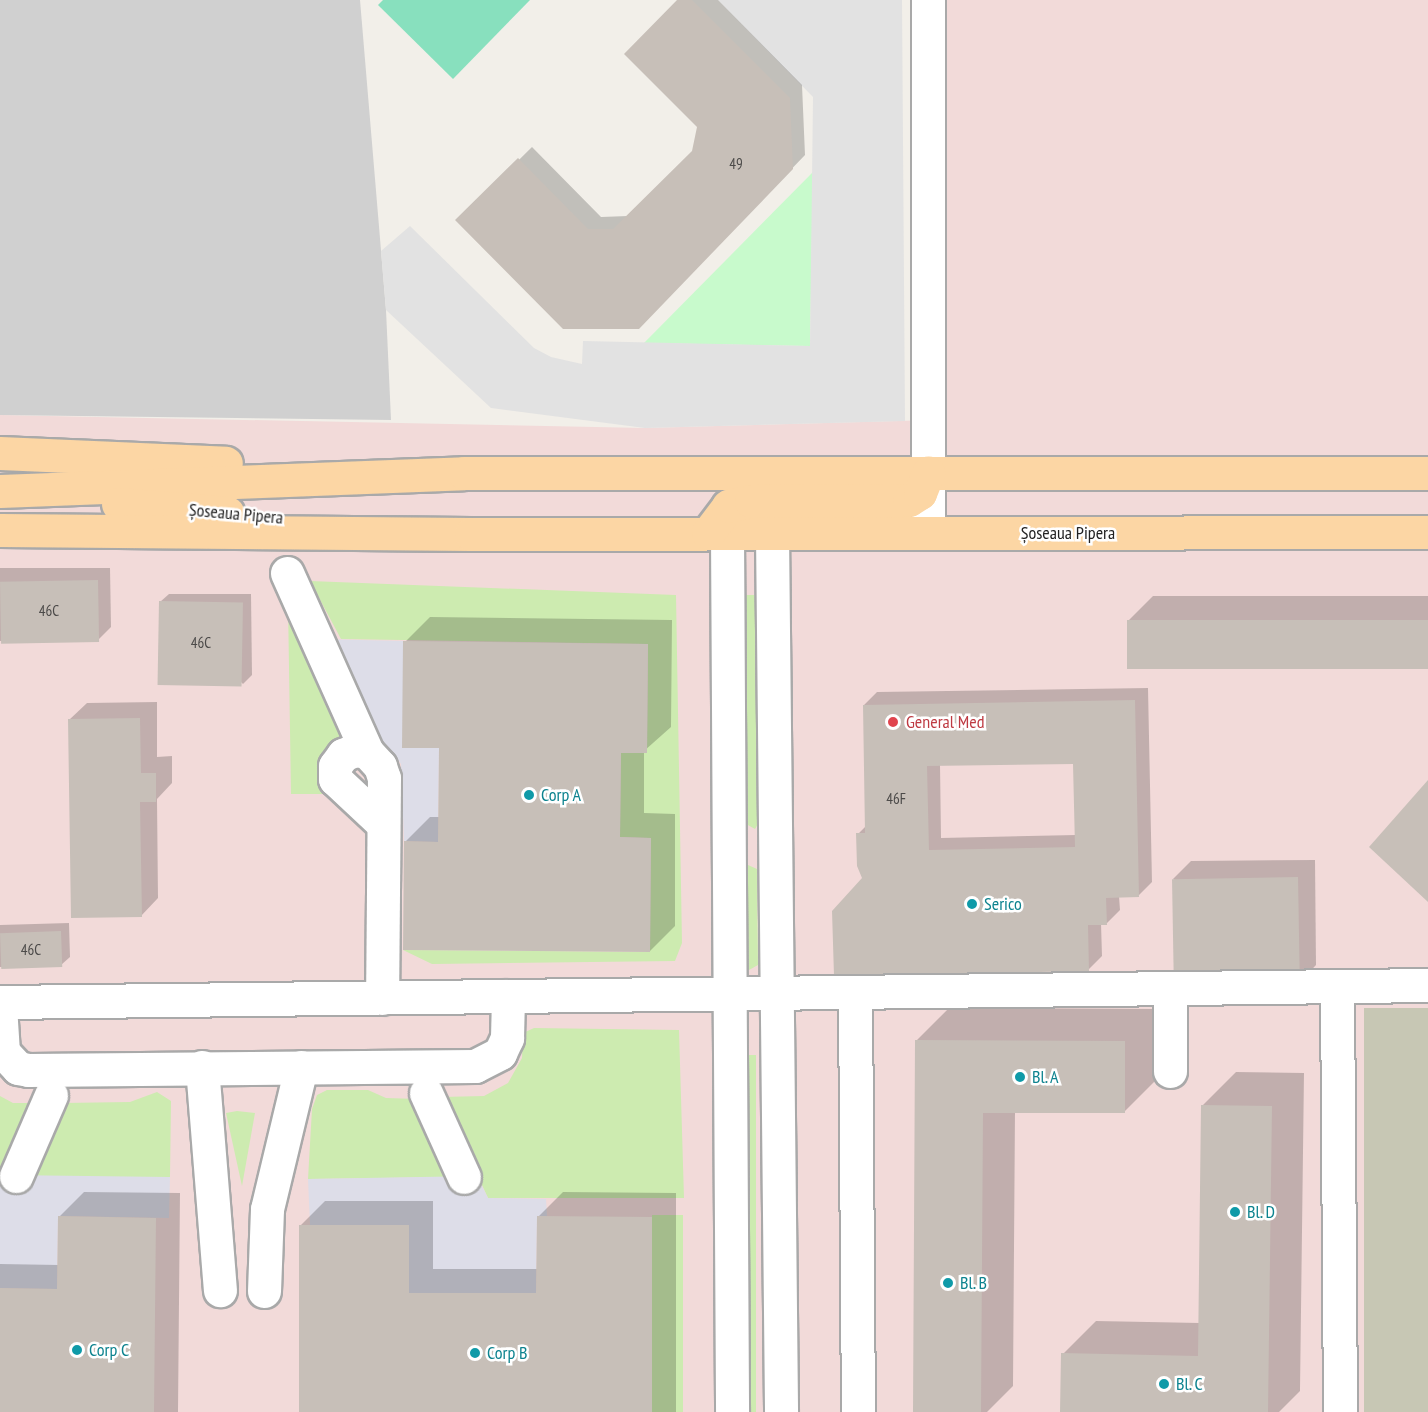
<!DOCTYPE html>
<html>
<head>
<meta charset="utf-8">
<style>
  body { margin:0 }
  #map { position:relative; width:1428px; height:1412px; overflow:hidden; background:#f2efe9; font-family:"PT Sans Narrow",sans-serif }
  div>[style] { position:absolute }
  .commercial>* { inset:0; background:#f2dad9 }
  .religious>* { inset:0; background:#d0d0d0 }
  .construction>* { inset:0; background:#c7c7b4; transform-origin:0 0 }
  .grass>* { inset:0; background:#cdebb0; transform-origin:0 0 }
  .park>* { inset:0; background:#c8facc }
  .pitch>* { inset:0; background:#88e0be }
  .parking>* { inset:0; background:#e2e2e2 }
  .plaza>* { inset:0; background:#dddde8 }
  .shadow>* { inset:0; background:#0003 }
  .building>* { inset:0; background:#c7bfb8; transform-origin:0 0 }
  .roads { filter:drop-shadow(2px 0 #a9a9a9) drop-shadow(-2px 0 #a9a9a9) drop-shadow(0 2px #a9a9a9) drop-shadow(0 -2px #a9a9a9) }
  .minor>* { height:33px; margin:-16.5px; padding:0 16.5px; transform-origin:16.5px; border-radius:16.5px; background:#fff }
  .major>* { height:33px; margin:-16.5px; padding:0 16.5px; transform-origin:16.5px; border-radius:16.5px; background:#fcd6a4 }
  .dots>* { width:16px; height:16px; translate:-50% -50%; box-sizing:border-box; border:3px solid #fff; border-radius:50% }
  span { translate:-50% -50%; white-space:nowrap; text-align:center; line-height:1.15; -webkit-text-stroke:5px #fff; paint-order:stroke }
  .number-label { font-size:15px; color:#4b4948 }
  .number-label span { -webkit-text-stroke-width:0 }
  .street-label { font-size:18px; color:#222 }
  .health-label { font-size:18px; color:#be3a42 }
  .left { translate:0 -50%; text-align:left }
  .culture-label { font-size:18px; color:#0d838f }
</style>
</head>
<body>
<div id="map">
  <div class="commercial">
    <div style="clip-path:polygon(939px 0,1428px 0,1428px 1412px,0 1412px,0 415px,645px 428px,934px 420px)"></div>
  </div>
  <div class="religious">
    <div style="clip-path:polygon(0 0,360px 0,386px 310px,391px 420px,0 415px)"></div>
  </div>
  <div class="construction">
    <div style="left:1364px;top:1008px;width:64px;height:404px"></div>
  </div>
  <div class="grass">
    <div style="clip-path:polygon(310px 581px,676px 595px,682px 943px,675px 961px,432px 964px,403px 950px,650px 952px,651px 838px,620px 837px,621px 753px,647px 752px,648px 644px,341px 639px)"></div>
    <div style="clip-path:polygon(744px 595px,757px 595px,758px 824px,755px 829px,746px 824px)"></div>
    <div style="clip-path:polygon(288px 604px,355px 744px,328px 764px,327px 794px,291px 794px)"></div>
    <div style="clip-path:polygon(748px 865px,757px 869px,758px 965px,749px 970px,745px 965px,745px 869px)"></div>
    <div style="clip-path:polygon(534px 1028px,679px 1030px,684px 1198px,488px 1198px,441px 1097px,484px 1096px,508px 1083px,522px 1058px,523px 1033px)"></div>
    <div style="left:743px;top:1055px;width:13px;height:357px"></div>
    <div style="clip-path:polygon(327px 1090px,368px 1090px,386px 1098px,418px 1099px,452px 1177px,308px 1179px,312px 1109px,317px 1095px)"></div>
    <div style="clip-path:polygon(157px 1092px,171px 1101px,170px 1177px,29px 1177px,62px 1103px,130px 1102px)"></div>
    <div style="clip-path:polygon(0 1096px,13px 1103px,36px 1103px,0 1184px)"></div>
    <div style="clip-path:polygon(237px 1111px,255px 1113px,242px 1186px,226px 1113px)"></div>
    <div style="left:683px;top:1215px;width:197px;height:31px;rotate:90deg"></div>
  </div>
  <div class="park">
    <div style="clip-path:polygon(813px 172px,810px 346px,644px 343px)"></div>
  </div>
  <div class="pitch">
    <div style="clip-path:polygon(383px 0,530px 0,453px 79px,378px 5px)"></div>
  </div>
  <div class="parking">
    <div style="clip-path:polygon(718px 0,902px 0,905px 421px,645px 428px,491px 408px,386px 310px,381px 251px,410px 226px,534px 348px,551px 357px,582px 364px,583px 341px,810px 346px,813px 97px)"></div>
  </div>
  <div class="plaza">
    <div style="clip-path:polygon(316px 639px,403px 641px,403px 748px,439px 748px,438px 842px,404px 841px,401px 764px,393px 752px,380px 744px)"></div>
    <div style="clip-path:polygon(5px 1175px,170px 1177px,169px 1218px,58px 1216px,57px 1289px,0 1288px,0 1184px)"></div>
    <div style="clip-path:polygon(477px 1176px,488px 1198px,546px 1199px,547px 1216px,537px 1217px,536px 1293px,409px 1293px,409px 1226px,310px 1225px,308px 1179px)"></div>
  </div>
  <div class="shadow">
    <div style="clip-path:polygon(679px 0,718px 0,802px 85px,805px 155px,652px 314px,458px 220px,532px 147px,601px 217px,628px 216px,694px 152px,698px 126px)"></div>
    <div style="clip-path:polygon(0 568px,110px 568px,111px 627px,98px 640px,0 641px)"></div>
    <div style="clip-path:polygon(169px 594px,251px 594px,252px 675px,243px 684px,160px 602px)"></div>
    <div style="clip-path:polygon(1153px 596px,1428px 596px,1428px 668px,1129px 620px)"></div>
    <div style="clip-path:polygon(430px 617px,672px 620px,671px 727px,644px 751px,644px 813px,675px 814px,675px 926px,650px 951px,405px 842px,430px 817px,440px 817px,441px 747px,405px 642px)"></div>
    <div style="clip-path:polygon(evenodd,1148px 688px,1152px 882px,1139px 895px,1119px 896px,1120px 910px,1107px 923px,1101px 923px,1102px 956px,1089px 969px,863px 879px,858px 834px,867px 825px,864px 705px,877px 692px,1148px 688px,1075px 762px,1076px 835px,941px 838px,940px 764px,1075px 762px)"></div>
    <div style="clip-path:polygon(157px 702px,157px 757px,172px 756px,172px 783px,157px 799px,158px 898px,141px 916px,69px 720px,87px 703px)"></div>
    <div style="clip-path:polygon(1315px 860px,1316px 965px,1299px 983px,1173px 879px,1191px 861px)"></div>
    <div style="clip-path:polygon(69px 923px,70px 957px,61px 965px,0 967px,0 925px)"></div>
    <div style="clip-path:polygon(949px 1008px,1158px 1009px,1157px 1079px,1124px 1112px,1015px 1111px,1013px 1386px,987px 1412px,915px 1412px,916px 1041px)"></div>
    <div style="clip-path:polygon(1236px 1072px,1304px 1073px,1300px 1391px,1279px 1412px,1062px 1412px,1063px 1354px,1096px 1321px,1200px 1323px,1203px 1105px)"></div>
    <div style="clip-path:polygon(84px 1192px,180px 1193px,178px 1412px,0 1412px,0 1264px,59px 1265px,59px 1217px)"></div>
    <div style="clip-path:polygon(563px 1192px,676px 1193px,676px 1412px,300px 1412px,300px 1226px,325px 1201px,433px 1201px,433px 1269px,538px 1269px,538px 1217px)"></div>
  </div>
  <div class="building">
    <div style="clip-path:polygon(677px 0,692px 0,790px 98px,793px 169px,639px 329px,563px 329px,455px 220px,518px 158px,588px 229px,613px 229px,692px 151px,697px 127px,624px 54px)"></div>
    <div style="left:98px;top:580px;width:62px;height:98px;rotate:89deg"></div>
    <div style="left:159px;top:601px;width:84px;height:84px;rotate:1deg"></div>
    <div style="left:1127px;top:620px;width:301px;height:49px"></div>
    <div style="clip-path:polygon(403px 641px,648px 644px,647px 753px,621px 753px,620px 837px,651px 838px,650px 952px,403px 950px,404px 841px,438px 842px,439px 748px,402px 748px)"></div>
    <div style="clip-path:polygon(evenodd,1135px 700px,1139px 897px,1106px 898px,1107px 925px,1088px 925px,1089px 971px,834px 976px,832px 911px,862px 878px,857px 866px,856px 833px,865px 833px,863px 705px,1135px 700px,1073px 764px,1075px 847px,929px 850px,927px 766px,1073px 764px)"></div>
    <div style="clip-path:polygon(140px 718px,141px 773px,156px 773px,156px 802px,140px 802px,142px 917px,71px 918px,68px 719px)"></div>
    <div style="clip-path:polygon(1428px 780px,1428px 902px,1369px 847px)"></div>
    <div style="left:1298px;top:877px;width:107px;height:126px;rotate:89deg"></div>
    <div style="left:61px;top:931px;width:36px;height:61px;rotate:88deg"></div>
    <div style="clip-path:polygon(915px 1040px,1125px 1041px,1125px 1113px,983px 1113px,981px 1412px,913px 1412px)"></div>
    <div style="clip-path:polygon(1201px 1105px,1272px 1106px,1268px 1412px,1060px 1412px,1061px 1353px,1198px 1356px)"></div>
    <div style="clip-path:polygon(58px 1216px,156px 1218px,154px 1412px,0 1412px,0 1288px,57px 1289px)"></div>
    <div style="clip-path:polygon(537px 1216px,652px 1217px,652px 1412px,299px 1412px,299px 1225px,409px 1225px,409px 1293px,536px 1293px)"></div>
  </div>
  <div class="roads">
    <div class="minor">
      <div style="left:928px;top:0;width:533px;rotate:90deg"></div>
      <div style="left:727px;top:533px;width:879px;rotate:89.67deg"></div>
      <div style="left:772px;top:533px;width:879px;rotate:89.41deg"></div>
      <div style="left:287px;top:573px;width:196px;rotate:65.9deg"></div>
      <div style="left:382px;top:823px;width:64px;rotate:-136.9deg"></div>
      <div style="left:335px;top:779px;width:13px;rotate:-90deg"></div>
      <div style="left:335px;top:766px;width:14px;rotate:-54deg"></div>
      <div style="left:343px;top:755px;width:13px;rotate:-23deg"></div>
      <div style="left:355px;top:750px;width:12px;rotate:9deg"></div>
      <div style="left:367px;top:752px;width:19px;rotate:47deg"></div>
      <div style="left:380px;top:766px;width:13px;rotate:72deg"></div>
      <div style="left:384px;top:778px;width:220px;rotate:90.5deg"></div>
      <div style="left:1337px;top:986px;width:426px;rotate:89.6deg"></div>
      <div style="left:1170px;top:988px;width:83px;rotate:90deg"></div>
      <div style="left:855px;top:992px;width:420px;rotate:89.6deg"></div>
      <div style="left:0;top:1002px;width:1428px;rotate:-0.68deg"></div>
      <div style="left:0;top:1006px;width:46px;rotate:86.3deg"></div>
      <div style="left:3px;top:1052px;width:22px;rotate:47deg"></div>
      <div style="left:18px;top:1068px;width:10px;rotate:11deg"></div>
      <div style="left:28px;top:1070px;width:447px;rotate:-0.5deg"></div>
      <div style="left:475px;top:1066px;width:28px;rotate:-27deg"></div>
      <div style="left:500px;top:1053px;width:17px;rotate:-65deg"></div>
      <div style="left:507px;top:1038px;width:42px;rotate:-88.6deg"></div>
      <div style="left:202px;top:1067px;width:224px;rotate:85.4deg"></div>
      <div style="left:426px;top:1093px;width:92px;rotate:65.7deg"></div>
      <div style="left:16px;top:1176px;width:88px;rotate:-66.6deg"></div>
      <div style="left:264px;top:1291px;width:82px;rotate:-87.9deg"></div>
      <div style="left:267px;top:1209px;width:146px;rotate:-76.5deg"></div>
    </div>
    <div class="major">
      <div style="left:0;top:453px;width:226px;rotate:2.5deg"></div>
      <div style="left:0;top:491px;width:464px;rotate:-2.2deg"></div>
      <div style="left:464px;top:473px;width:964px"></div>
      <div style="left:118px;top:504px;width:110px;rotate:4.7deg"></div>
      <div style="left:0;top:530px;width:471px;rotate:0.5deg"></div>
      <div style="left:471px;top:534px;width:957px;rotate:-0.12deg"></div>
      <div style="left:708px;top:533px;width:34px;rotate:-53deg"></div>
      <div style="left:728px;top:506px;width:24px;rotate:-12deg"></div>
      <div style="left:751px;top:501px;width:158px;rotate:-0.4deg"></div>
      <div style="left:909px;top:500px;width:13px;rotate:-32deg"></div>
      <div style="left:920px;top:493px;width:22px;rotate:-68deg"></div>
    </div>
  </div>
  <div class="dots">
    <div style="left:893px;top:722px;background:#e0444e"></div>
    <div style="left:529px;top:795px;background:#0f9aa8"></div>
    <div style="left:972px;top:904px;background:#0f9aa8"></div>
    <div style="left:1020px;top:1077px;background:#0f9aa8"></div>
    <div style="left:1235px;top:1212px;background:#0f9aa8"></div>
    <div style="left:948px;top:1283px;background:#0f9aa8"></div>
    <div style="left:77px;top:1350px;background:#0f9aa8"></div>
    <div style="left:475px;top:1353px;background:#0f9aa8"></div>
    <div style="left:1164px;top:1384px;background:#0f9aa8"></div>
  </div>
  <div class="number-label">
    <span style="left:736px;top:164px">49</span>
    <span style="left:49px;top:611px">46C</span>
    <span style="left:201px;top:643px">46C</span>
    <span style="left:896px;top:799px">46F</span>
    <span style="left:31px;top:950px">46C</span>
  </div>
  <div class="street-label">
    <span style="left:236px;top:514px;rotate:5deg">Șoseaua Pipera</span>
    <span style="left:1068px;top:533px">Șoseaua Pipera</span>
  </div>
  <div class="health-label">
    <span class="left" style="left:906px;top:722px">General Med</span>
  </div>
  <div class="culture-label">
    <span class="left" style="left:541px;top:795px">Corp A</span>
    <span class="left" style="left:984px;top:904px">Serico</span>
    <span class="left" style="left:1032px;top:1077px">Bl. A</span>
    <span class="left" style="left:1247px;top:1212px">Bl. D</span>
    <span class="left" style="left:960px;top:1283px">Bl. B</span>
    <span class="left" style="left:89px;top:1350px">Corp C</span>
    <span class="left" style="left:487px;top:1353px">Corp B</span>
    <span class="left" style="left:1176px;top:1384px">Bl. C</span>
  </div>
</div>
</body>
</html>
